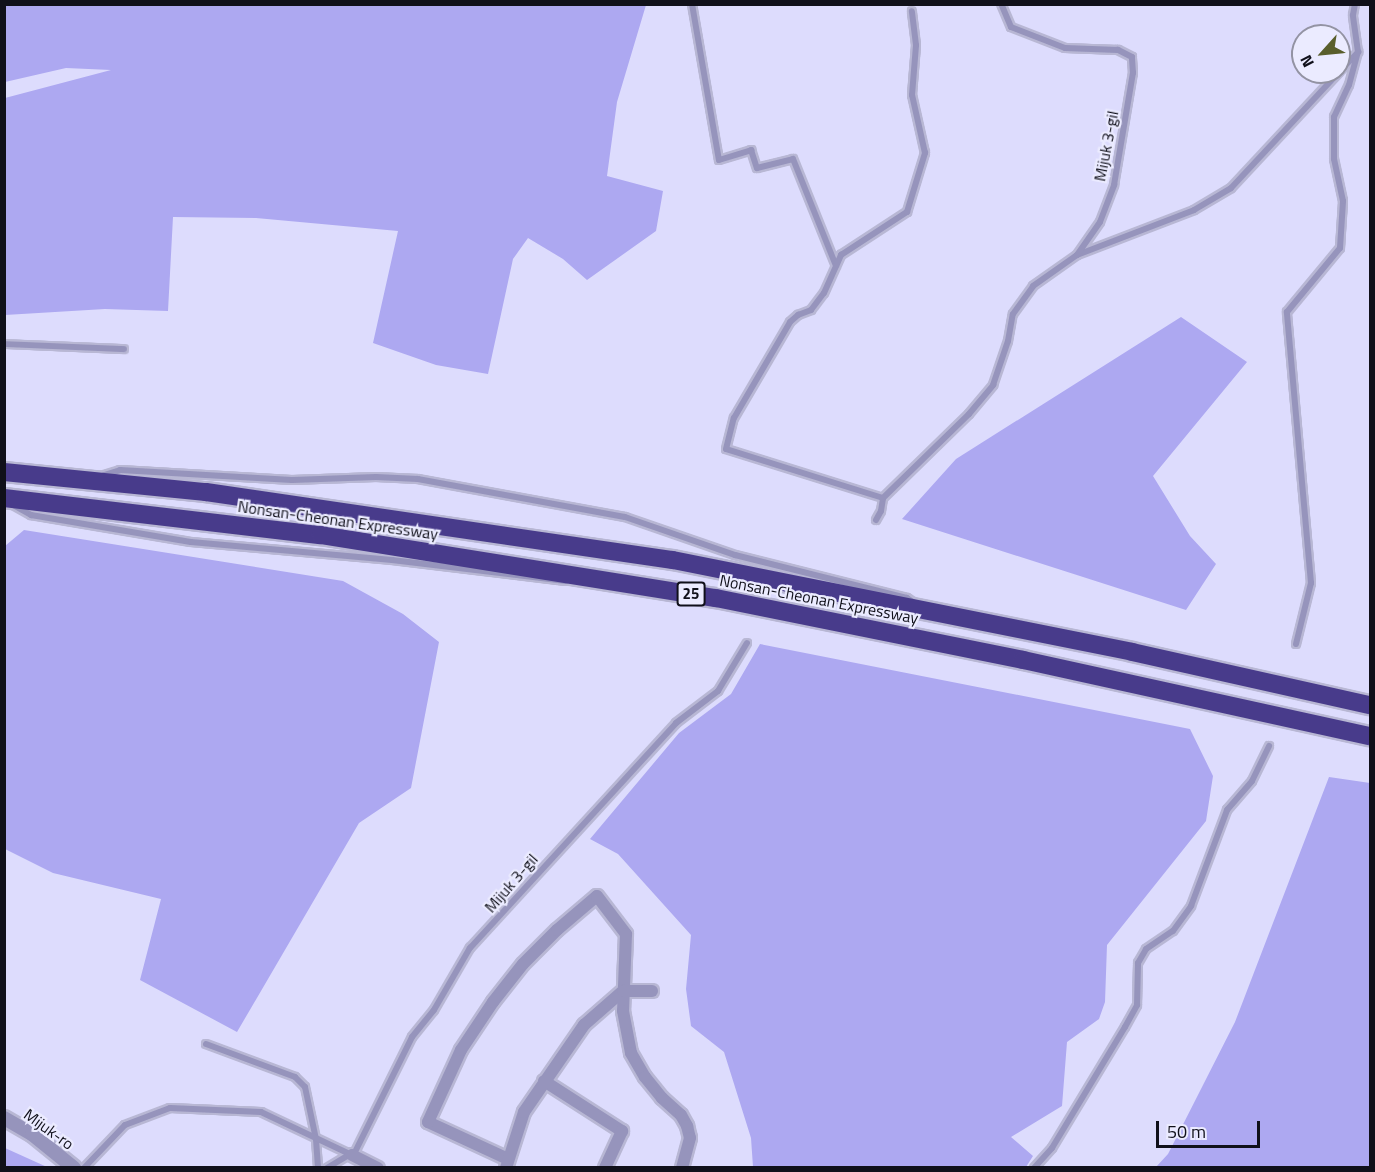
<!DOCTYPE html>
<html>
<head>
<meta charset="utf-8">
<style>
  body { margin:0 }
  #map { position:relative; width:1375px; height:1172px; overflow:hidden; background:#dddcfd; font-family:"Titillium Web",sans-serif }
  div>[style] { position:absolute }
  .green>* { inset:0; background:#ada8f1 }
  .roads { filter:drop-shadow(2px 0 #b8b7d4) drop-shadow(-2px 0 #b8b7d4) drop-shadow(0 2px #b8b7d4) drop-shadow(0 -2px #b8b7d4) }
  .service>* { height:6px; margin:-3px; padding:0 3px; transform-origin:3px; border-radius:3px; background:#9694bc }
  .minor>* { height:12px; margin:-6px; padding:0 6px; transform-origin:6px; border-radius:6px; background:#9694bc }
  .tertiary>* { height:14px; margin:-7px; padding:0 7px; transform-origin:7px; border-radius:7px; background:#9694bc }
  .motorway>* { height:18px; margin:-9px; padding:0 9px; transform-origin:9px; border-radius:9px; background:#483b8b }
  span { translate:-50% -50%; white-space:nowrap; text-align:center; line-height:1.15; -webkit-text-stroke:4.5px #ebebff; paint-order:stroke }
  .shield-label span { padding:2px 4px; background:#ebebff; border:2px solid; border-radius:4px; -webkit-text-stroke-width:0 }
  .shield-label { font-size:15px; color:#10101a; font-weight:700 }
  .street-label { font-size:16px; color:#10101a }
  .frame { position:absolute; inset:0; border:6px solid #10101a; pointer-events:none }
  .north { position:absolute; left:1291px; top:24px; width:60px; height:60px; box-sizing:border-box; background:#ebebff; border:2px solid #9393a3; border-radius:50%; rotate:243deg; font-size:16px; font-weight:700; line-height:24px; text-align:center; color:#10101a }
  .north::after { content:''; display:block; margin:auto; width:21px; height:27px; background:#595e2c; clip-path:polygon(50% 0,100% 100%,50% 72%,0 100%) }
  .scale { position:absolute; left:1156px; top:1121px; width:104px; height:27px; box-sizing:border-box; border:3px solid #10101a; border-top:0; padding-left:8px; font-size:18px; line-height:21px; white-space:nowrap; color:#10101a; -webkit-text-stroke:4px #ebebff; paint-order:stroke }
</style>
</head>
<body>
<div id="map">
  <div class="green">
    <div style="clip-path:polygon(5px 4px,646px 5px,617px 102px,607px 176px,663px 191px,656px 231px,587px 280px,563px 259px,528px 238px,513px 259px,488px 374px,436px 365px,373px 343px,398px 231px,256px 218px,173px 217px,168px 311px,105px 309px,5px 315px,5px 98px,111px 70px,66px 68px,5px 82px)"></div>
    <div style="clip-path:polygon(1181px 317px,1247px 362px,1153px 476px,1190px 536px,1216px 564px,1186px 610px,902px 519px,956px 459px)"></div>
    <div style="clip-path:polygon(24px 530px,343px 581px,403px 614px,439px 642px,411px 788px,359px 823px,237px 1032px,140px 980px,161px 899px,53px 873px,5px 849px,5px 546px)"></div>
    <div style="clip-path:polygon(760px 644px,1190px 729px,1213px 776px,1206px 821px,1107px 945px,1105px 1002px,1099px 1019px,1067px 1042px,1062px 1106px,1011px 1137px,1033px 1156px,1026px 1167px,753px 1167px,751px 1138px,724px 1052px,691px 1026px,686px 989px,691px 935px,618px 854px,590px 839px,679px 733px,731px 694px)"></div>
    <div style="clip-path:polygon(1329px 777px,1370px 783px,1370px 1167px,1156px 1167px,1168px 1154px,1235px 1022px)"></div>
    <div style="clip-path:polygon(5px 1148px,47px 1167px,5px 1167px)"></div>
  </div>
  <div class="roads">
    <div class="service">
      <div style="left:692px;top:4px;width:158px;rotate:80.2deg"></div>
      <div style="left:719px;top:160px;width:34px;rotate:-17deg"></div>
      <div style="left:751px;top:150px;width:19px;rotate:72deg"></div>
      <div style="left:757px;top:168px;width:37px;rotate:-14deg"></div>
      <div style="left:793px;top:159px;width:115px;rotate:68.1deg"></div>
      <div style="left:1339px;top:72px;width:28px;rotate:-46deg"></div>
      <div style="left:1358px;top:52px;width:37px;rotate:-98deg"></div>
      <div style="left:1353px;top:15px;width:11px;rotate:-80deg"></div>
      <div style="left:1077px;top:255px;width:125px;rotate:-21deg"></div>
      <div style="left:1194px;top:210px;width:43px;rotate:-30.7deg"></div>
      <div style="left:1231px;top:188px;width:158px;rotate:-47deg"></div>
      <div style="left:4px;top:344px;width:120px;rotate:2.4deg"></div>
      <div style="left:104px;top:475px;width:17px;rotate:-17deg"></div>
      <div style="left:120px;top:470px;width:172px;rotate:3.3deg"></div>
      <div style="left:292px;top:480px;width:84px;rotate:-2deg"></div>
      <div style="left:376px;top:477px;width:42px;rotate:2.7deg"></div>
      <div style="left:418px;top:479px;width:210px;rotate:10.4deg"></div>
      <div style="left:625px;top:517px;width:116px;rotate:19.1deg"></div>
      <div style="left:735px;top:555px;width:177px;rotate:14deg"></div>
      <div style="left:907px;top:598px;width:7px;rotate:34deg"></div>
      <div style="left:883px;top:498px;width:164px;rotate:-162.7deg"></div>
      <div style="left:726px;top:449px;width:32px;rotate:-76deg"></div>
      <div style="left:734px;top:418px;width:111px;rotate:-59.7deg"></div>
      <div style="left:790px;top:322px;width:11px;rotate:-41deg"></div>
      <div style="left:798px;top:315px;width:14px;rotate:-21deg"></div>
      <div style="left:811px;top:310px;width:21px;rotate:-53deg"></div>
      <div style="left:824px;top:293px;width:42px;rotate:-65.9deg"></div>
      <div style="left:841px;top:255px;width:79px;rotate:-33.1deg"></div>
      <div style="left:907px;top:212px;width:62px;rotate:-73deg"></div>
      <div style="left:925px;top:153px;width:59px;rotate:-102.6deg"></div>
      <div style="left:912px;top:95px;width:50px;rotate:-85.4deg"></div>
      <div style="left:916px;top:45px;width:34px;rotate:-97deg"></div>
      <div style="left:13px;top:505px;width:21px;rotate:29deg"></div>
      <div style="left:31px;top:515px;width:162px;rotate:9.6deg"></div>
      <div style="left:191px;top:542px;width:202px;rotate:5.1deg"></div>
      <div style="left:392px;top:560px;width:175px;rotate:6.9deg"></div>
      <div style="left:876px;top:520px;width:10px;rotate:-61deg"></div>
      <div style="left:881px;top:511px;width:13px;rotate:-81deg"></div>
      <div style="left:883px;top:498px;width:120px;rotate:-44.3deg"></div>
      <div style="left:969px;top:414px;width:38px;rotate:-50deg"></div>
      <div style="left:993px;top:385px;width:46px;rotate:-71.2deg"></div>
      <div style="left:1008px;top:341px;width:27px;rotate:-80deg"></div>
      <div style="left:1013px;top:314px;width:34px;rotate:-54deg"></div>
      <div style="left:1033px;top:286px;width:54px;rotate:-35.2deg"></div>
      <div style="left:1077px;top:255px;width:40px;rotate:-55.1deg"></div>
      <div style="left:1100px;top:222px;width:40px;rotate:-69deg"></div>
      <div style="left:1114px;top:185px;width:114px;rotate:-80.4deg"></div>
      <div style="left:1133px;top:73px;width:16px;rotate:-94deg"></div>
      <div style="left:1132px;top:57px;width:16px;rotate:-153deg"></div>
      <div style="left:1118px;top:50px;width:53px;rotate:-177.8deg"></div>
      <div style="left:1065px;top:48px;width:58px;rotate:-158.7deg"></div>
      <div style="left:1011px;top:27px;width:25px;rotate:-113deg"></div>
      <div style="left:1296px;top:644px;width:63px;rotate:-76.2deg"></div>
      <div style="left:1311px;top:583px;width:272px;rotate:-95.1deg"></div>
      <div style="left:1287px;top:312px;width:83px;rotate:-50.4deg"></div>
      <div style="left:1340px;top:248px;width:47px;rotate:-86.3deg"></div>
      <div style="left:1343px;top:201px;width:43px;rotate:-102.1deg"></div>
      <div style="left:1334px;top:159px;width:42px;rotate:-90deg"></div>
      <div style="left:1334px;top:117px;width:35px;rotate:-65deg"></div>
      <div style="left:1349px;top:85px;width:34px;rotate:-75deg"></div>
      <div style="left:206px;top:1044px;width:95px;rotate:20.3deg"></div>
      <div style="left:295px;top:1077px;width:14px;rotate:45deg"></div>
      <div style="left:305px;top:1087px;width:53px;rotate:78.1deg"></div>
      <div style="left:316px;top:1139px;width:29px;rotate:86deg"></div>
      <div style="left:353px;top:1156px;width:133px;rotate:-63.6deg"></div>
      <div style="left:412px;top:1037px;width:35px;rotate:-51deg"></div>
      <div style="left:434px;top:1010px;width:72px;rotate:-59.9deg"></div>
      <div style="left:470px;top:948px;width:305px;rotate:-47.5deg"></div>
      <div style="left:676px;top:723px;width:53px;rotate:-37.3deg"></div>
      <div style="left:718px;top:691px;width:56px;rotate:-58.9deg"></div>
      <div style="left:84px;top:1168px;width:59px;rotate:-46.4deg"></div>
      <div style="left:125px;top:1125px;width:48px;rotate:-20.7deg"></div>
      <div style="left:170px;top:1108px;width:91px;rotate:2.5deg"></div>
      <div style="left:261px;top:1112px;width:101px;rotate:25.3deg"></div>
      <div style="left:327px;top:1168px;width:27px;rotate:-31deg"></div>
      <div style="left:1034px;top:1168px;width:27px;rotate:-48deg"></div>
      <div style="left:1052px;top:1148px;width:141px;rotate:-58.9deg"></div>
      <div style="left:1125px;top:1027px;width:25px;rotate:-61deg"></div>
      <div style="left:1137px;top:1005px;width:42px;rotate:-88.6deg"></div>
      <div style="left:1138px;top:963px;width:16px;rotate:-60deg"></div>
      <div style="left:1146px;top:949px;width:32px;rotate:-34deg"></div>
      <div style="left:1173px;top:931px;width:31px;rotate:-54deg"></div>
      <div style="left:1191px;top:906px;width:103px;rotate:-69.4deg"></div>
      <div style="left:1227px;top:810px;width:38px;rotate:-49deg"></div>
      <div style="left:1252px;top:781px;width:39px;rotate:-64deg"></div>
    </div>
    <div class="minor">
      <div style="left:544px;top:1081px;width:93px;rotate:32.7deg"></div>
      <div style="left:622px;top:1131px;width:41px;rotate:114.7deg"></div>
      <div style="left:352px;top:1155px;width:29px;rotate:27deg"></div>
      <div style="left:508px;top:1159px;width:88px;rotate:-155.2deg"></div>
      <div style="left:428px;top:1122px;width:79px;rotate:-65.4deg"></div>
      <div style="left:461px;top:1050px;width:58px;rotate:-56.3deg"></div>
      <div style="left:493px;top:1002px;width:48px;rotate:-51.7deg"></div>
      <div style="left:523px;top:964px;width:48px;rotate:-45deg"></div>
      <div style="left:557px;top:930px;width:52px;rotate:-40.4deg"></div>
      <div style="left:597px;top:896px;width:48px;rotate:52.7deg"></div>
      <div style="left:626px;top:934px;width:77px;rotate:92.2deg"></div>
      <div style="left:623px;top:1011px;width:43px;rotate:79.2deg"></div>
      <div style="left:631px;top:1053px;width:28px;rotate:60deg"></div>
      <div style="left:645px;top:1077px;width:27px;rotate:51deg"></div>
      <div style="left:662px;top:1098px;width:25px;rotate:42deg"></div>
      <div style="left:681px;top:1115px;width:13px;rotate:61deg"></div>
      <div style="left:687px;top:1126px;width:12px;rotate:76deg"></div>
      <div style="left:690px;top:1138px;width:31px;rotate:105deg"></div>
      <div style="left:506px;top:1168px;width:59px;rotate:-72.2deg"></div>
      <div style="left:524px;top:1112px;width:106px;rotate:-55.4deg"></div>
      <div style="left:584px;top:1025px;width:52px;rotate:-41.1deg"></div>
      <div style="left:623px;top:991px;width:29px"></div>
    </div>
    <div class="tertiary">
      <div style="left:4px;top:1118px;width:32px;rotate:30deg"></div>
      <div style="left:32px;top:1134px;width:54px;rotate:39deg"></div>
    </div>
    <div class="motorway">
      <div style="left:4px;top:472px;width:203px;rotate:5.7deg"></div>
      <div style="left:206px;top:492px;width:472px;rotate:8.3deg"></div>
      <div style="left:673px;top:560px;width:468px;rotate:11.3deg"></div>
      <div style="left:1132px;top:652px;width:244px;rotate:12.6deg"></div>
      <div style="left:4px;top:498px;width:319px;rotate:6.7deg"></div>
      <div style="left:321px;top:535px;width:400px;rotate:9.1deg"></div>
      <div style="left:716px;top:598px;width:313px;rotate:11.4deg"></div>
      <div style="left:1023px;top:660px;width:355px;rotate:12.4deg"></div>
    </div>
  </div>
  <div class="shield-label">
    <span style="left:691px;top:594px">25</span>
  </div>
  <div class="street-label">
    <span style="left:1106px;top:146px;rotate:-79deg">Mijuk 3-gil</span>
    <span style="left:338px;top:520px;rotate:8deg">Nonsan-Cheonan Expressway</span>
    <span style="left:819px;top:599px;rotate:11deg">Nonsan-Cheonan Expressway</span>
    <span style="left:511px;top:883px;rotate:-49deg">Mijuk 3-gil</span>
    <span style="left:49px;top:1129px;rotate:36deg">Mijuk-ro</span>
  </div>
  <div class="frame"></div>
  <div class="north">N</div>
  <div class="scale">50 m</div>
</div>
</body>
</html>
